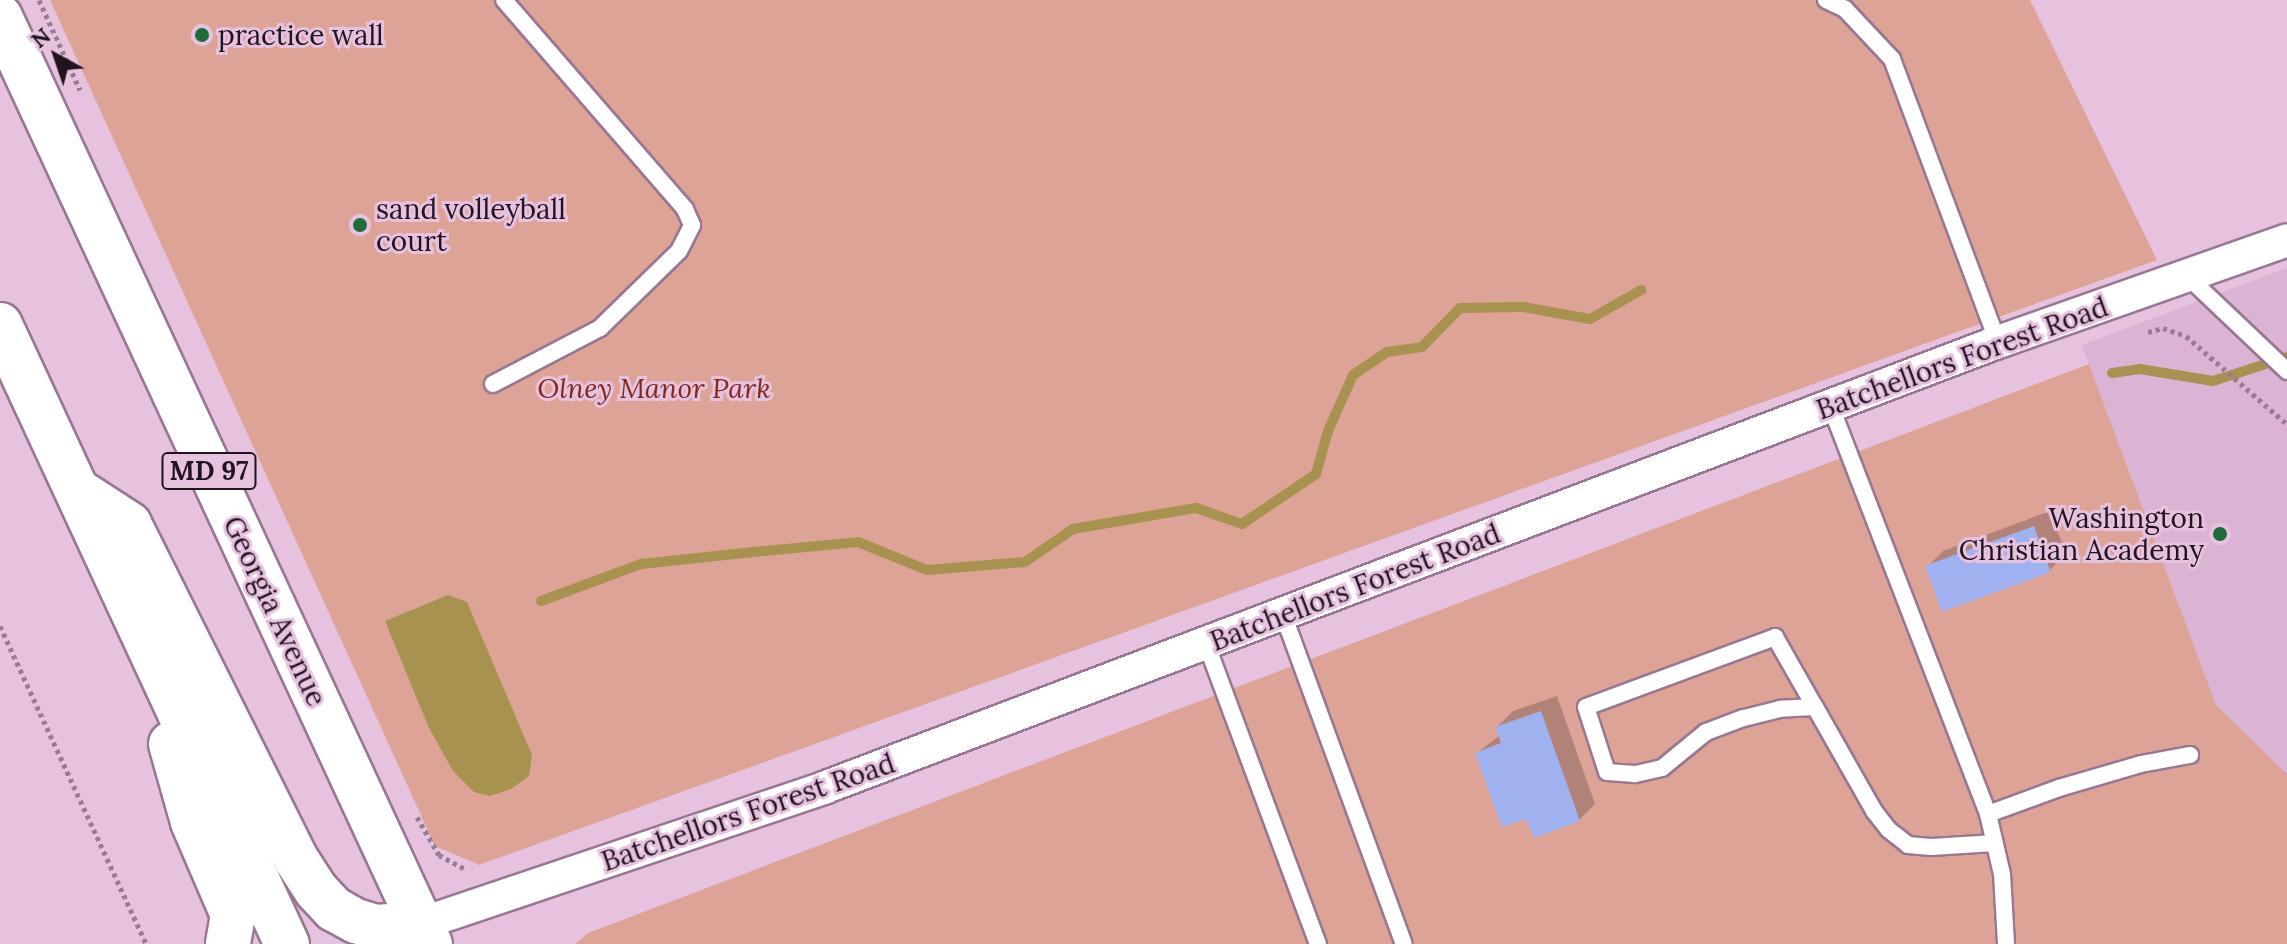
<!DOCTYPE html>
<html>
<head>
<meta charset="utf-8">
<style>
  body { margin:0 }
  #map { position:relative; width:2287px; height:944px; overflow:hidden; background:#e6c2df; font-family:Lora,serif }
  div>[style] { position:absolute }
  .built>* { inset:0; background:#dbb3d4 }
  .green>* { inset:0; background:#dea397 }
  .water>* { inset:0; background:#a8924f }
  .shadow>* { inset:0; background:#0003 }
  .stream>* { height:10px; margin:-5px; padding:0 5px; transform-origin:5px; border-radius:5px; background:#a8924f }
  .building>* { inset:0; background:#a0b1ef; transform-origin:0 0 }
  .path>* { height:5px; margin-top:-2.5px; transform-origin:0; background:repeating-linear-gradient(90deg,#977c92 0 4px,transparent 0 8px) }
  .roads { filter:drop-shadow(2px 0 #987792) drop-shadow(-2px 0 #987792) drop-shadow(0 2px #987792) drop-shadow(0 -2px #987792) }
  .lane>* { height:16px; margin:-8px; padding:0 8px; transform-origin:8px; border-radius:8px; background:#fff }
  .street>* { height:32px; margin:-16px; padding:0 16px; transform-origin:16px; border-radius:16px; background:#fff }
  .primary>* { height:44px; margin:-22px; padding:0 22px; transform-origin:22px; border-radius:22px; background:#fff }
  .dots>* { width:22px; height:22px; translate:-50% -50%; box-sizing:border-box; border:4px solid #e6c2df; border-radius:50% }
  span { translate:-50% -50%; white-space:nowrap; text-align:center; line-height:1.15; -webkit-text-stroke:6px #e6c2df; paint-order:stroke }
  .shield-label span { padding:2px 6px; background:#e6c2df; border:2px solid; border-radius:6px; -webkit-text-stroke-width:0 }
  .shield-label { font-size:26px; color:#21141f; font-weight:700 }
  .poi-label { font-size:28px; color:#21141f }
  .left { translate:0 -50%; text-align:left }
  .right { translate:-100% -50%; text-align:right }
  .street-label { font-size:28px; color:#21141f }
  .park-label { font-size:28px; color:#7f2a1b; font-style:italic }
  .north { position:absolute; left:16px; top:16px; width:80px; height:80px; -webkit-text-stroke:6px #e6c2df; paint-order:stroke; rotate:320deg; font-size:22px; font-weight:700; line-height:32px; text-align:center; color:#21141f }
  .north::after { content:''; display:block; margin:auto; width:28px; height:36px; background:#21141f; clip-path:polygon(50% 0,100% 100%,50% 72%,0 100%) }
</style>
</head>
<body>
<div id="map">
  <div class="built">
    <div style="clip-path:polygon(2287px 268px,2287px 774px,2216px 705px,2082px 345px)"></div>
  </div>
  <div class="green">
    <div style="clip-path:polygon(50px 0,2030px 0,2157px 260px,479px 865px,435px 846px)"></div>
    <div style="clip-path:polygon(2089px 364px,2216px 705px,2287px 774px,2287px 944px,575px 944px,588px 933px)"></div>
  </div>
  <div class="water">
    <div style="clip-path:polygon(448px 595px,467px 602px,532px 755px,529px 776px,511px 789px,490px 796px,474px 792px,453px 771px,429px 728px,385px 621px)"></div>
  </div>
  <div class="shadow">
    <div style="clip-path:polygon(2050px 511px,2066px 554px,2050px 570px,1927px 567px,1943px 551px)"></div>
    <div style="clip-path:polygon(1557px 696px,1595px 804px,1579px 820px,1527px 816px,1477px 753px,1500px 735px,1497px 727px,1513px 711px)"></div>
  </div>
  <div class="stream">
    <div style="left:2112px;top:373px;width:28px;rotate:-8deg"></div>
    <div style="left:2140px;top:369px;width:74px;rotate:9.3deg"></div>
    <div style="left:2213px;top:381px;width:78px;rotate:-18deg"></div>
    <div style="left:541px;top:601px;width:107px;rotate:-20.3deg"></div>
    <div style="left:641px;top:564px;width:113px;rotate:-6.1deg"></div>
    <div style="left:753px;top:552px;width:105px;rotate:-5.4deg"></div>
    <div style="left:858px;top:542px;width:74px;rotate:22.1deg"></div>
    <div style="left:927px;top:570px;width:98px;rotate:-4.7deg"></div>
    <div style="left:1025px;top:562px;width:58px;rotate:-34.5deg"></div>
    <div style="left:1073px;top:529px;width:125px;rotate:-9.7deg"></div>
    <div style="left:1196px;top:508px;width:49px;rotate:19.2deg"></div>
    <div style="left:1242px;top:524px;width:89px;rotate:-34deg"></div>
    <div style="left:1316px;top:474px;width:45px;rotate:-74.4deg"></div>
    <div style="left:1328px;top:431px;width:61px;rotate:-65.9deg"></div>
    <div style="left:1353px;top:375px;width:41px;rotate:-34.1deg"></div>
    <div style="left:1387px;top:352px;width:35px;rotate:-8deg"></div>
    <div style="left:1422px;top:347px;width:54px;rotate:-45.7deg"></div>
    <div style="left:1460px;top:308px;width:63px;rotate:-0.9deg"></div>
    <div style="left:1523px;top:307px;width:68px;rotate:10.2deg"></div>
    <div style="left:1590px;top:319px;width:59px;rotate:-29.6deg"></div>
  </div>
  <div class="building">
    <div style="left:2034px;top:526px;width:49px;height:116px;rotate:70deg"></div>
    <div style="clip-path:polygon(1541px 711px,1580px 821px,1534px 838px,1526px 819px,1502px 827px,1475px 753px,1501px 743px,1495px 727px)"></div>
  </div>
  <div class="path">
    <div style="left:39px;top:0;width:99px;rotate:65.5deg"></div>
    <div style="left:2148px;top:332px;width:16px;rotate:-15deg"></div>
    <div style="left:2163px;top:328px;width:24px;rotate:19deg"></div>
    <div style="left:2186px;top:336px;width:134px;rotate:41.1deg"></div>
    <div style="left:0;top:626px;width:350px;rotate:65.3deg"></div>
    <div style="left:417px;top:817px;width:44px;rotate:59.9deg"></div>
    <div style="left:439px;top:855px;width:30px;rotate:28deg"></div>
  </div>
  <div class="roads">
    <div class="lane">
      <div style="left:1826px;top:0;width:21px;rotate:25deg"></div>
      <div style="left:1845px;top:9px;width:69px;rotate:46.8deg"></div>
      <div style="left:1892px;top:59px;width:302px;rotate:69.5deg"></div>
      <div style="left:2187px;top:276px;width:138px;rotate:43.5deg"></div>
      <div style="left:493px;top:384px;width:121px;rotate:-27.6deg"></div>
      <div style="left:600px;top:328px;width:110px;rotate:-44.3deg"></div>
      <div style="left:679px;top:251px;width:29px;rotate:-63deg"></div>
      <div style="left:692px;top:225px;width:17px;rotate:-114deg"></div>
      <div style="left:685px;top:209px;width:276px;rotate:-130.9deg"></div>
      <div style="left:1831px;top:407px;width:436px;rotate:68.9deg"></div>
      <div style="left:1988px;top:814px;width:62px;rotate:76.9deg"></div>
      <div style="left:2002px;top:874px;width:70px;rotate:86.7deg"></div>
      <div style="left:1283px;top:614px;width:351px;rotate:69.9deg"></div>
      <div style="left:1206px;top:643px;width:321px;rotate:69.6deg"></div>
      <div style="left:1815px;top:707px;width:35px;rotate:177deg"></div>
      <div style="left:1780px;top:709px;width:38px;rotate:166deg"></div>
      <div style="left:1743px;top:718px;width:40px;rotate:159deg"></div>
      <div style="left:1706px;top:732px;width:57px;rotate:140.7deg"></div>
      <div style="left:1662px;top:768px;width:28px;rotate:167deg"></div>
      <div style="left:1635px;top:774px;width:28px;rotate:-176deg"></div>
      <div style="left:1607px;top:772px;width:68px;rotate:-107.9deg"></div>
      <div style="left:1586px;top:707px;width:202px;rotate:-20.3deg"></div>
      <div style="left:1775px;top:637px;width:81px;rotate:60.3deg"></div>
      <div style="left:1815px;top:707px;width:120px;rotate:60.4deg"></div>
      <div style="left:1874px;top:811px;width:24px;rotate:52deg"></div>
      <div style="left:1889px;top:830px;width:24px;rotate:38deg"></div>
      <div style="left:1908px;top:845px;width:23px;rotate:5deg"></div>
      <div style="left:1931px;top:847px;width:64px;rotate:-3.6deg"></div>
      <div style="left:1988px;top:814px;width:76px;rotate:-20.1deg"></div>
      <div style="left:2059px;top:788px;width:85px;rotate:-16.3deg"></div>
      <div style="left:2141px;top:764px;width:50px;rotate:-10.4deg"></div>
    </div>
    <div class="street">
      <div style="left:420px;top:924px;width:428px;rotate:-18.6deg"></div>
      <div style="left:826px;top:787px;width:1254px;rotate:-20.79deg"></div>
      <div style="left:1998px;top:342px;width:306px;rotate:-19.4deg"></div>
    </div>
    <div class="primary">
      <div style="left:0;top:17px;width:1022px;rotate:65.12deg"></div>
      <div style="left:0;top:325px;width:682px;rotate:65.13deg"></div>
      <div style="left:78px;top:491px;width:61px;rotate:32.9deg"></div>
      <div style="left:129px;top:524px;width:374px;rotate:63.5deg"></div>
      <div style="left:296px;top:859px;width:38px;rotate:57deg"></div>
      <div style="left:317px;top:891px;width:25px;rotate:47deg"></div>
      <div style="left:334px;top:909px;width:25px;rotate:29deg"></div>
      <div style="left:356px;top:921px;width:21px;rotate:17deg"></div>
      <div style="left:376px;top:927px;width:44px;rotate:-3.9deg"></div>
      <div style="left:171px;top:744px;width:81px;rotate:74.2deg"></div>
      <div style="left:193px;top:822px;width:101px;rotate:66.7deg"></div>
      <div style="left:233px;top:915px;width:29px;rotate:100deg"></div>
    </div>
  </div>
  <div class="dots">
    <div style="left:202px;top:35px;background:#1e6c3c"></div>
    <div style="left:360px;top:225px;background:#1e6c3c"></div>
    <div style="left:2220px;top:534px;background:#1e6c3c"></div>
  </div>
  <div class="shield-label">
    <span style="left:209px;top:471px">MD 97</span>
  </div>
  <div class="poi-label">
    <span class="left" style="left:218px;top:35px">practice wall</span>
    <span class="left" style="left:376px;top:225px">sand volleyball<br>court</span>
    <span class="right" style="left:2204px;top:534px">Washington<br>Christian Academy</span>
  </div>
  <div class="street-label">
    <span style="left:1962px;top:358px;rotate:-20deg">Batchellors Forest Road</span>
    <span style="left:1355px;top:587px;rotate:-21deg">Batchellors Forest Road</span>
    <span style="left:275px;top:611px;rotate:65deg">Georgia Avenue</span>
    <span style="left:748px;top:812px;rotate:-19deg">Batchellors Forest Road</span>
  </div>
  <div class="park-label">
    <span style="left:654px;top:388px">Olney Manor Park</span>
  </div>
  <div class="north">N</div>
</div>
</body>
</html>
